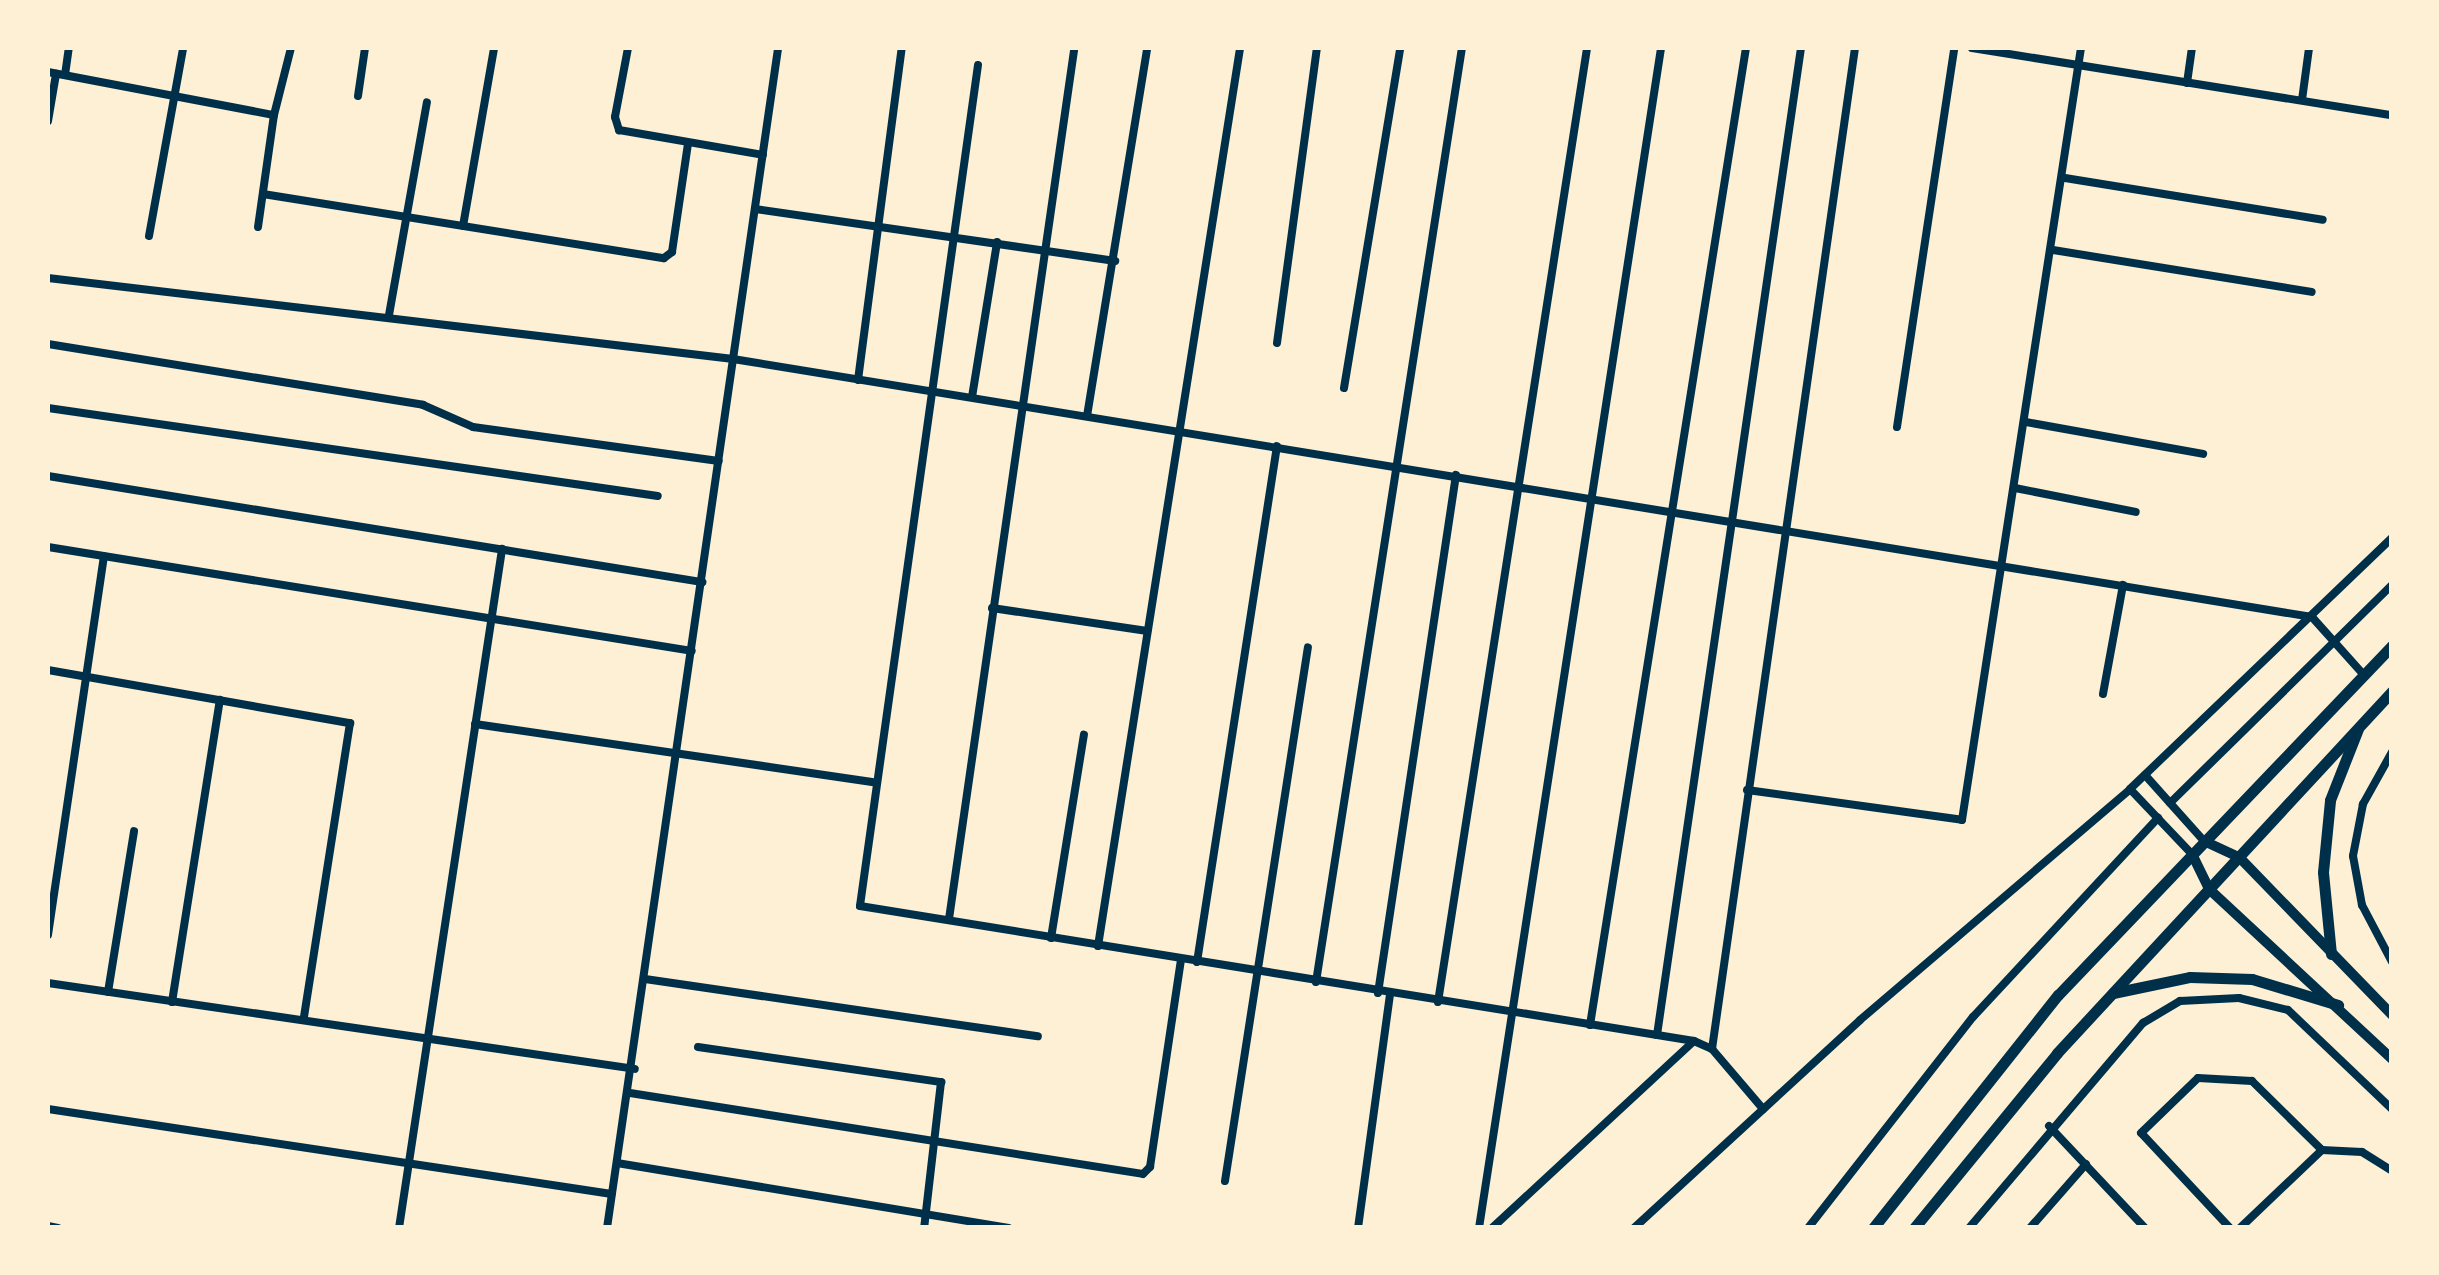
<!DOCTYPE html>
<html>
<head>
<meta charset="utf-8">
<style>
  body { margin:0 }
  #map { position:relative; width:2439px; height:1275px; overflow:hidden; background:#fdf0d5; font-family:Quicksand,sans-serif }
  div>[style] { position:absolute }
  .minor>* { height:8px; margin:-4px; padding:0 4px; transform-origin:4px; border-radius:4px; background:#003049 }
  .tertiary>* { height:10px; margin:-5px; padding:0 5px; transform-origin:5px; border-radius:5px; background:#003049 }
  .secondary>* { height:11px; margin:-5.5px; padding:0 5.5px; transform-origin:5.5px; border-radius:5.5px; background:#003049 }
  span { translate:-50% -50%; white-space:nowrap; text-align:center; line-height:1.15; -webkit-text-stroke:10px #fdf0d5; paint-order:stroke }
  .frame { position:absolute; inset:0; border:50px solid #fdf0d5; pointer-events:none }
</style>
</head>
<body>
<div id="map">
  <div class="minor">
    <div style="left:628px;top:48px;width:70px;rotate:100.7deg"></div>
    <div style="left:615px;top:117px;width:14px;rotate:73deg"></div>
    <div style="left:619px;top:130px;width:146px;rotate:9.8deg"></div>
    <div style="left:1972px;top:48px;width:425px;rotate:9.1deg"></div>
    <div style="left:978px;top:65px;width:849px;rotate:97.99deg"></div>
    <div style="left:860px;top:906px;width:845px;rotate:9.19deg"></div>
    <div style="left:1694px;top:1041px;width:20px;rotate:24deg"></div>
    <div style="left:1712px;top:1049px;width:79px;rotate:49.6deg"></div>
    <div style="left:48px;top:72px;width:230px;rotate:10.8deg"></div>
    <div style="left:274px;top:115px;width:69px;rotate:-75.8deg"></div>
    <div style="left:65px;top:75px;width:27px;rotate:-82deg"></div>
    <div style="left:2187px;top:83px;width:35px;rotate:-82deg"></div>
    <div style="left:358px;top:96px;width:49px;rotate:-81.7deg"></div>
    <div style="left:2302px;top:100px;width:52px;rotate:-82.3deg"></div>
    <div style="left:48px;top:121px;width:48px;rotate:-80.3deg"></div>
    <div style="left:2065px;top:178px;width:261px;rotate:9.2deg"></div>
    <div style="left:263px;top:194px;width:406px;rotate:9.1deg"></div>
    <div style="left:664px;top:258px;width:10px;rotate:-37deg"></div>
    <div style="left:672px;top:252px;width:110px;rotate:-81.6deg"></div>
    <div style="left:755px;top:209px;width:364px;rotate:8.2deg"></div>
    <div style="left:463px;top:226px;width:181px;rotate:-80.1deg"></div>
    <div style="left:258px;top:227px;width:113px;rotate:-81.9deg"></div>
    <div style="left:149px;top:236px;width:191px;rotate:-79.7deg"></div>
    <div style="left:2053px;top:250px;width:262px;rotate:9.2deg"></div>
    <div style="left:48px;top:278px;width:690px;rotate:6.74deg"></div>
    <div style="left:733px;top:359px;width:1600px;rotate:9.28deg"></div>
    <div style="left:2312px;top:617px;width:75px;rotate:48.2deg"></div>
    <div style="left:389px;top:315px;width:216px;rotate:-79.9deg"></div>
    <div style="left:1277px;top:343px;width:298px;rotate:-82.3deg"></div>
    <div style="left:48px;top:344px;width:380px;rotate:9.2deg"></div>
    <div style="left:423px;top:405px;width:55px;rotate:23.7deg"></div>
    <div style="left:473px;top:427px;width:248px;rotate:7.9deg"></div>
    <div style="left:858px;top:380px;width:335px;rotate:-82.5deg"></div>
    <div style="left:1344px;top:388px;width:345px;rotate:-80.6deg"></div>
    <div style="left:972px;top:397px;width:157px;rotate:-80.8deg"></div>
    <div style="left:48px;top:408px;width:616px;rotate:8.21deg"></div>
    <div style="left:1087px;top:416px;width:373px;rotate:-80.7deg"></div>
    <div style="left:2026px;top:422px;width:180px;rotate:10.2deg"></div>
    <div style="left:1897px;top:427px;width:383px;rotate:-81.4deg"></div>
    <div style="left:48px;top:476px;width:663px;rotate:9.21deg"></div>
    <div style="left:2015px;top:488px;width:123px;rotate:11.2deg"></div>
    <div style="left:48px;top:547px;width:652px;rotate:9.17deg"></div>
    <div style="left:992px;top:608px;width:157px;rotate:8.4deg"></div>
    <div style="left:48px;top:670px;width:307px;rotate:10deg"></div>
    <div style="left:350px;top:723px;width:298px;rotate:98.9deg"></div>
    <div style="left:2103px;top:694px;width:111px;rotate:-79.6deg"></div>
    <div style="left:475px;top:724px;width:403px;rotate:8.3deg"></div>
    <div style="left:2392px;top:752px;width:60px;rotate:119.1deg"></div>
    <div style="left:2363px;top:804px;width:53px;rotate:100.9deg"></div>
    <div style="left:2353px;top:856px;width:50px;rotate:79.6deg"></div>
    <div style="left:2362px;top:905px;width:64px;rotate:62.2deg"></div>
    <div style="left:2145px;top:775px;width:89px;rotate:48.2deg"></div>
    <div style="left:2130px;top:789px;width:90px;rotate:46.4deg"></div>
    <div style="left:1747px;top:790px;width:217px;rotate:7.9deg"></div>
    <div style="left:1962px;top:820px;width:781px;rotate:-81.24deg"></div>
    <div style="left:2170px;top:803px;width:311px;rotate:-44.5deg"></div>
    <div style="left:949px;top:919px;width:878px;rotate:-81.81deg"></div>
    <div style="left:48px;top:935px;width:383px;rotate:-81.6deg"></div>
    <div style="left:1051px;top:938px;width:206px;rotate:-80.8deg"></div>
    <div style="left:1098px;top:946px;width:909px;rotate:-81.01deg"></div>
    <div style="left:1197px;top:962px;width:522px;rotate:-81.19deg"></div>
    <div style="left:645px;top:979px;width:397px;rotate:8.3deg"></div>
    <div style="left:1316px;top:982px;width:945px;rotate:-81.12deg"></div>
    <div style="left:48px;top:983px;width:593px;rotate:8.33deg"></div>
    <div style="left:108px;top:992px;width:163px;rotate:-80.8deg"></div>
    <div style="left:1378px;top:993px;width:524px;rotate:-81.44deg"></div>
    <div style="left:172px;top:1002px;width:306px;rotate:-81deg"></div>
    <div style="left:1438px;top:1002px;width:966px;rotate:-81.12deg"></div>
    <div style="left:1590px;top:1025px;width:989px;rotate:-80.93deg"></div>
    <div style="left:1657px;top:1035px;width:997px;rotate:-81.7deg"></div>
    <div style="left:698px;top:1047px;width:246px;rotate:8.2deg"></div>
    <div style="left:941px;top:1082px;width:147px;rotate:96.6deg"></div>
    <div style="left:1712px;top:1049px;width:1011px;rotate:-81.87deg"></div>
    <div style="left:630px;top:1093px;width:519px;rotate:8.97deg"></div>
    <div style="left:1143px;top:1174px;width:10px;rotate:-45deg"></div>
    <div style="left:1150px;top:1167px;width:209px;rotate:-81.5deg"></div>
    <div style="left:48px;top:1109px;width:570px;rotate:8.57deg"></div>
    <div style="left:2049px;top:1126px;width:140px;rotate:46.7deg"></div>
    <div style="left:617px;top:1163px;width:397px;rotate:9.4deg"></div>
    <div style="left:1225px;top:1181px;width:540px;rotate:-81.17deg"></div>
    <div style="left:48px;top:1226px;width:10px;rotate:11deg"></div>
    <div style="left:399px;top:1228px;width:687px;rotate:-81.37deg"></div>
    <div style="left:607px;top:1228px;width:1192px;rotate:-81.75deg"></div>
    <div style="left:1358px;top:1228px;width:236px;rotate:-82.2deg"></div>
    <div style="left:1479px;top:1228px;width:1194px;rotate:-81.23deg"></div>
    <div style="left:1492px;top:1228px;width:275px;rotate:-42.8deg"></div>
    <div style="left:1634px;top:1228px;width:307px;rotate:-42.6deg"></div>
    <div style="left:1860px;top:1020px;width:355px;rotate:-40.5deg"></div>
    <div style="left:2130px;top:789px;width:363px;rotate:-43.8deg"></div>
    <div style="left:1808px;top:1228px;width:268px;rotate:-52deg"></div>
    <div style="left:1973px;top:1017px;width:272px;rotate:-47.1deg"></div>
    <div style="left:1969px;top:1228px;width:269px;rotate:-49.7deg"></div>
    <div style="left:2143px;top:1023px;width:43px;rotate:-30.7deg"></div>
    <div style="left:2180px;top:1001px;width:59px;rotate:-2.9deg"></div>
    <div style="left:2239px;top:998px;width:50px;rotate:13.8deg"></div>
    <div style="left:2288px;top:1010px;width:144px;rotate:43.6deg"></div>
    <div style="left:2030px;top:1228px;width:85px;rotate:-48.8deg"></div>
    <div style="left:2230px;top:1228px;width:130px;rotate:-133.1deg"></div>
    <div style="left:2141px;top:1133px;width:79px;rotate:-44deg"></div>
    <div style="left:2198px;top:1078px;width:54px;rotate:3.2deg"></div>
    <div style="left:2252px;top:1081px;width:98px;rotate:44.6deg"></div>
    <div style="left:2322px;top:1150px;width:40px;rotate:2.9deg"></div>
    <div style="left:2362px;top:1152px;width:36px;rotate:32deg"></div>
    <div style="left:2240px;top:1228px;width:113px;rotate:-43.6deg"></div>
  </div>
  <div class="tertiary">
    <div style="left:2204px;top:841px;width:38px;rotate:25deg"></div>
    <div style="left:2239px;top:857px;width:220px;rotate:45.9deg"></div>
    <div style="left:2192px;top:854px;width:39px;rotate:64deg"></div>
    <div style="left:2209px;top:889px;width:250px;rotate:42.9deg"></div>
  </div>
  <div class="secondary">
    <div style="left:2331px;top:954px;width:82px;rotate:-95.6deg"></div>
    <div style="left:2323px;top:872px;width:72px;rotate:-84.4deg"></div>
    <div style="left:2330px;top:800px;width:76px;rotate:-68.5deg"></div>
    <div style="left:2113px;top:993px;width:79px;rotate:-11.7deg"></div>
    <div style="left:2190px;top:977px;width:62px;rotate:1.8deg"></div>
    <div style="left:2252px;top:979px;width:90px;rotate:16.8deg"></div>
    <div style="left:1873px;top:1228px;width:298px;rotate:-51.6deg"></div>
    <div style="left:2058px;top:995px;width:484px;rotate:-46.3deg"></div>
    <div style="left:1914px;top:1228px;width:226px;rotate:-50.7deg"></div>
    <div style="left:2057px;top:1053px;width:493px;rotate:-47.2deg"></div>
  </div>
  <div class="frame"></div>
</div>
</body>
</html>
